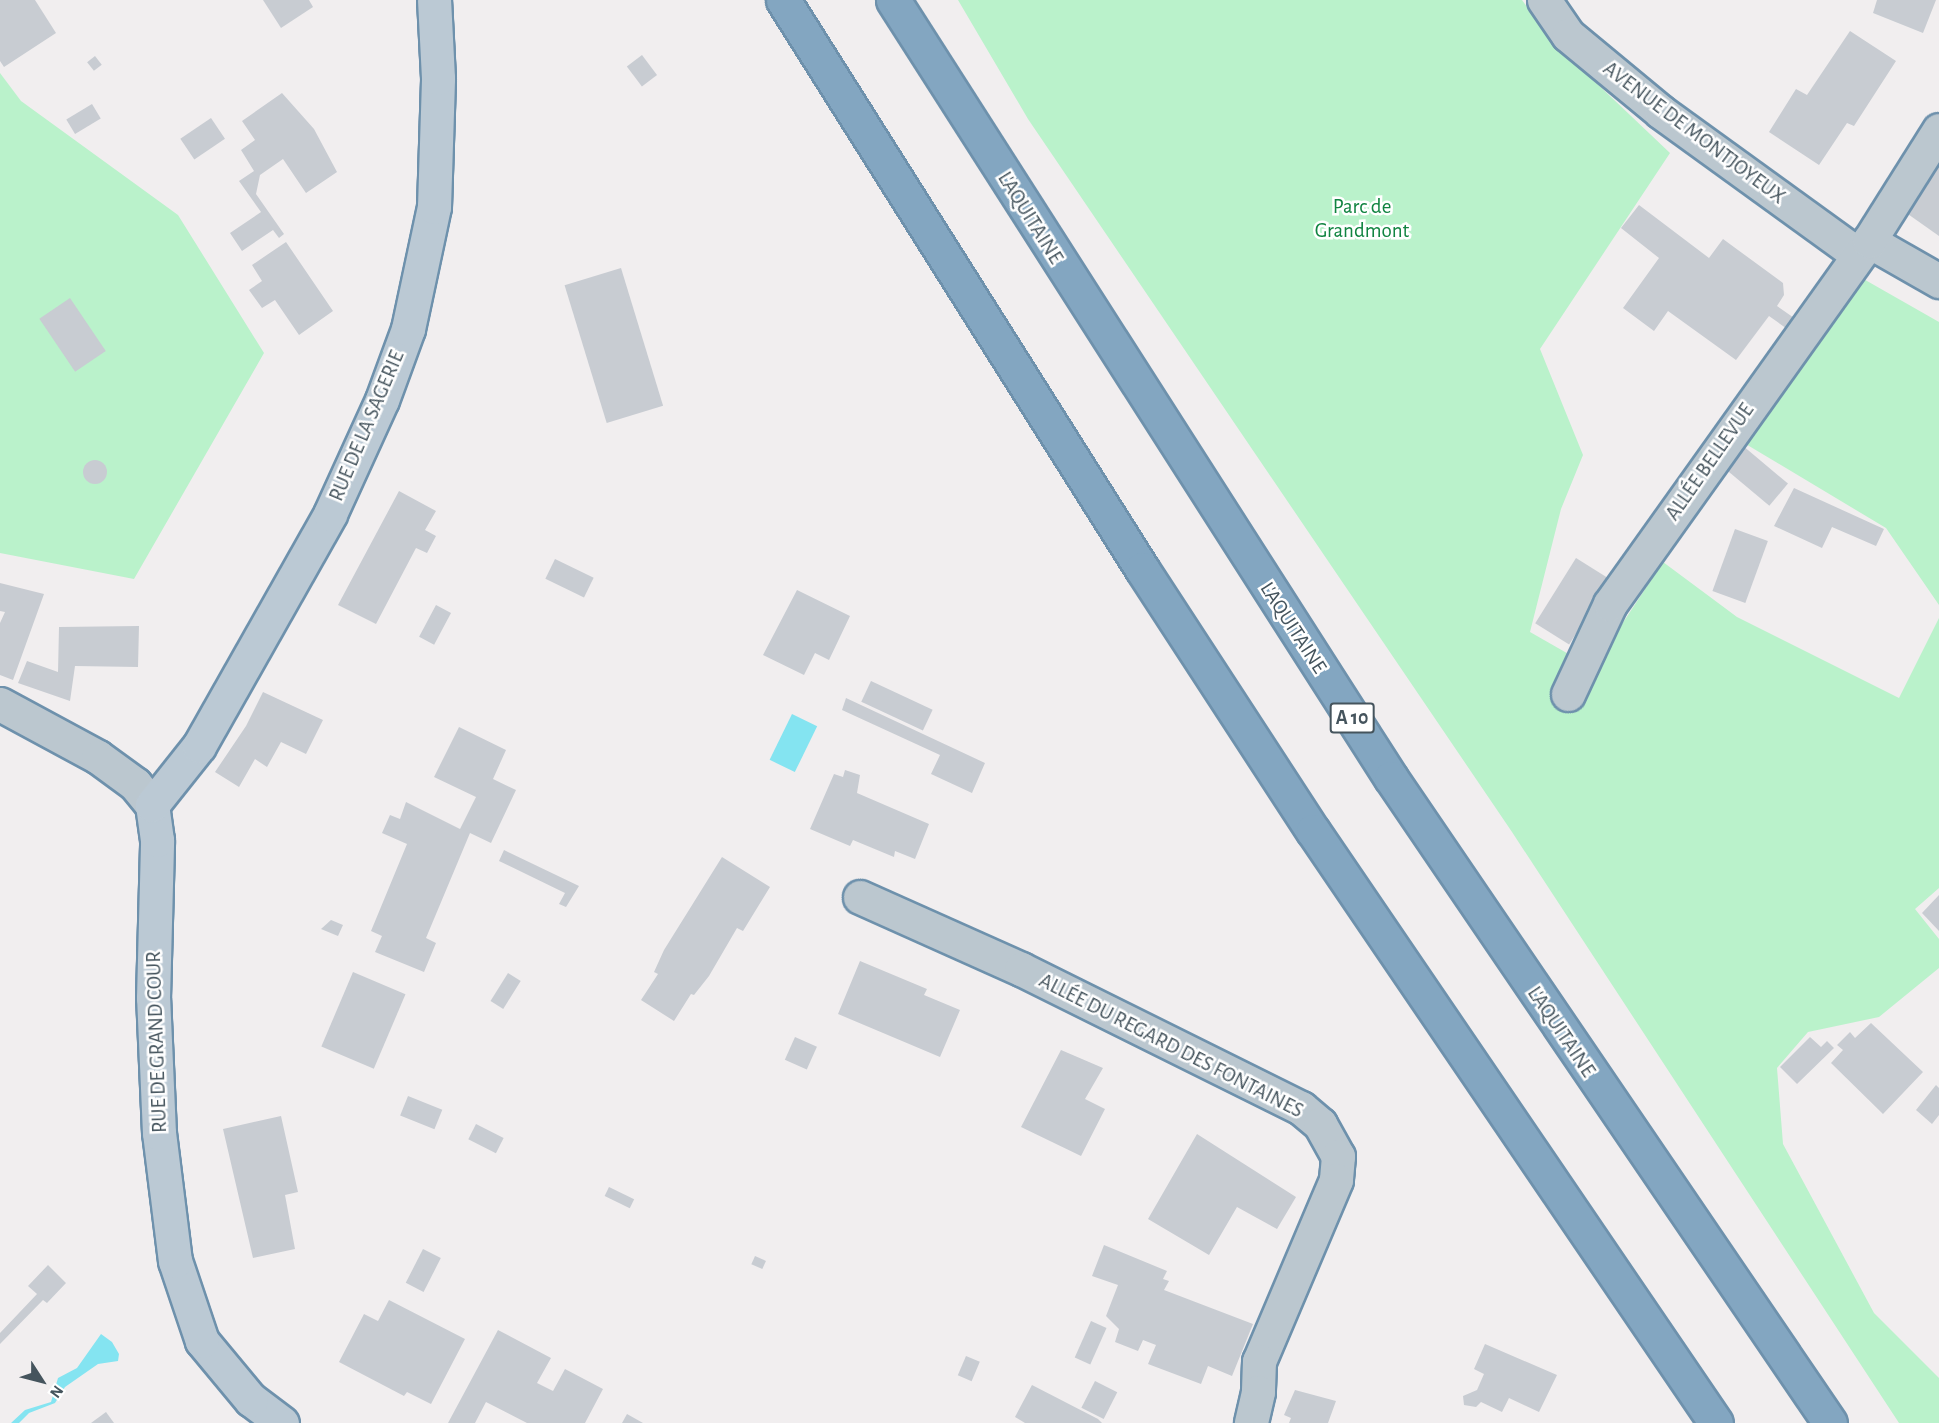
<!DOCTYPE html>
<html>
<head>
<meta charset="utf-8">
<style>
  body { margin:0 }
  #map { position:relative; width:1939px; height:1423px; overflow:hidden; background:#f1eeef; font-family:"Alegreya Sans",sans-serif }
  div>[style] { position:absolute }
  .green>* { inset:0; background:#baf2cb }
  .water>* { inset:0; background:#84e4f1; transform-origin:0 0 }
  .building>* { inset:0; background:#c8ccd2; transform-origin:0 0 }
  .round { border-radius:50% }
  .roads { filter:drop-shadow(2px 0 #6e91ac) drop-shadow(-2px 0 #6e91ac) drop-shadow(0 2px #6e91ac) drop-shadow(0 -2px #6e91ac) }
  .street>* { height:33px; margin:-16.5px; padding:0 16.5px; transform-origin:16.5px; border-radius:16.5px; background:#bbc7cf }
  .secondary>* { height:33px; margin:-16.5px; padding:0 16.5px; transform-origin:16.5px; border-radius:16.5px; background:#bbc9d4 }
  .highway>* { height:33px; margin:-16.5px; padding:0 16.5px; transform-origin:16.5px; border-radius:16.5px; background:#83a6c1 }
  span { translate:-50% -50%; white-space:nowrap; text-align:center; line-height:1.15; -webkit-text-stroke:5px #fff; paint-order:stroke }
  .shield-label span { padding:2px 4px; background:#fff; border:2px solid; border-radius:4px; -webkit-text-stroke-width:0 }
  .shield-label { font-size:20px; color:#45545d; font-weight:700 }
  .street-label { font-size:21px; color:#45545d }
  .park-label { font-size:21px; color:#118441 }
  .north { position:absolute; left:12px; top:1351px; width:60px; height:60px; -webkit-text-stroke:4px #fff; paint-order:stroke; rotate:126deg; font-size:16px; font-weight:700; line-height:24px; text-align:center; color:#45545d }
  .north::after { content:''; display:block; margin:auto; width:21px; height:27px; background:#45545d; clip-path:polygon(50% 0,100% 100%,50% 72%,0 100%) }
</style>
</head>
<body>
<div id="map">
  <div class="green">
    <div style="clip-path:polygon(958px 0,1522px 0,1551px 40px,1670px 153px,1540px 349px,1583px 455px,1561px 509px,1530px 632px,1593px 668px,1663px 562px,1737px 617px,1899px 698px,1939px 618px,1939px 888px,1915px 909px,1939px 939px,1939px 968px,1879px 1017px,1808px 1032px,1777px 1068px,1783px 1144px,1874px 1313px,1939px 1378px,1939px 1423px,1899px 1423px,1512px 832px,1028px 119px)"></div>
    <div style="clip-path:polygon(0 73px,21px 101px,178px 215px,264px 353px,134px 579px,0 553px)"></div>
    <div style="clip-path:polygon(1860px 277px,1939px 322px,1939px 605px,1886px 528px,1744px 443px)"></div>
  </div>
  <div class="water">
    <div style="left:792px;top:714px;width:28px;height:51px;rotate:26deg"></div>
    <div style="clip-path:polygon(101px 1334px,112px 1342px,119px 1354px,118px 1361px,98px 1364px,65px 1387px,55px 1403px,29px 1413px,19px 1423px,11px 1423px,25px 1410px,51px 1402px,58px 1378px,77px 1368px)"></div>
  </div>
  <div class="building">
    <div style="clip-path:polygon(0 0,35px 0,56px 33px,4px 67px,0 61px)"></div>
    <div style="clip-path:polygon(263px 0,309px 0,313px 7px,281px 28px)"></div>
    <div style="clip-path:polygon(1877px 0,1936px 0,1923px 33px,1873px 13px)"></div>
    <div style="clip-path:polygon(1850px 31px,1896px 61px,1854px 126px,1847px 123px,1819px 165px,1769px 132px,1796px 89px,1807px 95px)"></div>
    <div style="left:642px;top:55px;width:25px;height:19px;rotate:53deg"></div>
    <div style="left:95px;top:56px;width:11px;height:10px;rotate:52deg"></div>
    <div style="clip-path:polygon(282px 93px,314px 129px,337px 172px,306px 193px,283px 159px,260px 175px,256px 194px,284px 234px,279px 238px,273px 230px,242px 251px,230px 233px,261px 212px,239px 181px,254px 171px,241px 150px,255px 140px,242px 121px)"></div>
    <div style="left:92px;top:104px;width:17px;height:30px;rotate:59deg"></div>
    <div style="left:211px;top:118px;width:25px;height:37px;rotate:56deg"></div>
    <div style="clip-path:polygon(1939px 162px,1939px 236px,1905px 212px)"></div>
    <div style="clip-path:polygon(1639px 205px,1709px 258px,1723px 239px,1783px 283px,1784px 295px,1777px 306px,1797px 320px,1790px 331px,1769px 316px,1736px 360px,1668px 311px,1654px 331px,1623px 308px,1659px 258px,1621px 228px)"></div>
    <div style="clip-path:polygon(286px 242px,333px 311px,299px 335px,275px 300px,262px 308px,249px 290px,262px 281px,252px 265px)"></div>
    <div style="left:621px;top:268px;width:144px;height:59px;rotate:73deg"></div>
    <div style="left:70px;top:298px;width:64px;height:37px;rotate:56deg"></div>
    <div style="left:1742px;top:445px;width:60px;height:29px;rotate:40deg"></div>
    <div class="round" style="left:83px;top:460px;width:24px;height:24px"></div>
    <div style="clip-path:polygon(1794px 488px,1884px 529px,1876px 546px,1832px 527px,1822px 548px,1774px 526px)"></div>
    <div style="clip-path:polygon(399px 491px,436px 511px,425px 530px,436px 536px,427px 553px,416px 548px,376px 624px,338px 605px)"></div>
    <div style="left:1735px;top:529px;width:35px;height:66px;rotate:20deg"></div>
    <div style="left:1576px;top:558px;width:40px;height:77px;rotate:32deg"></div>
    <div style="left:555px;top:559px;width:43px;height:22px;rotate:26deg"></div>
    <div style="clip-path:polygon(0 583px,44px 594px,13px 680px,0 675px,0 623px,5px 612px,0 611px)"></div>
    <div style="clip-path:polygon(797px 590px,850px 616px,829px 660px,815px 653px,804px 675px,763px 655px)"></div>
    <div style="left:436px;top:605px;width:17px;height:36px;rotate:28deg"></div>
    <div style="clip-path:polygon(139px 626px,138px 667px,75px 666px,70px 701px,18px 683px,27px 661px,58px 672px,59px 627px)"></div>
    <div style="left:871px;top:681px;width:68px;height:23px;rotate:25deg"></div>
    <div style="clip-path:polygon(263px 692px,323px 720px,306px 754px,281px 742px,267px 767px,255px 759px,239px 787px,215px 772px,246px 726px)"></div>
    <div style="clip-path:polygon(846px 698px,985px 763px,972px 793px,931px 774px,940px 755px,842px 710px)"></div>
    <div style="clip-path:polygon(459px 727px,506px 750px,493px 779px,516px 790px,491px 843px,470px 833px,426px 938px,436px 943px,424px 972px,375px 952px,382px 936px,371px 931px,407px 844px,382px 833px,390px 815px,400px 819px,406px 802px,460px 829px,476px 797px,434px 777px)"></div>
    <div style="clip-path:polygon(845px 770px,860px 775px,857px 793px,929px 824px,915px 859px,895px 851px,894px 857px,853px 840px,850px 846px,810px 829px,834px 774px,843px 777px)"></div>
    <div style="clip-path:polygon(504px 850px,579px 886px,566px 907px,559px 904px,565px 893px,499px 861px)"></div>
    <div style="clip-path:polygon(722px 857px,770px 887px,743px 931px,737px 928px,709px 976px,694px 995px,691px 994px,674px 1021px,641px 1000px,658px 974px,654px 972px,664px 950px)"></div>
    <div style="clip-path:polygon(1939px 895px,1939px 931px,1922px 913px)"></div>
    <div style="clip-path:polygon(331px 920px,343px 925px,338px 936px,321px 929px)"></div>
    <div style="clip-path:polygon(860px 961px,927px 989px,924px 995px,960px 1010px,940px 1057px,838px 1014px)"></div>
    <div style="left:353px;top:972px;width:57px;height:81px;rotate:23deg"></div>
    <div style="left:508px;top:973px;width:15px;height:33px;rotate:32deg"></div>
    <div style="clip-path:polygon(1871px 1023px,1923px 1072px,1883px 1114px,1831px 1063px,1843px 1050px,1837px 1045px,1850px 1032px,1855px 1038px)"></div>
    <div style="left:795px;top:1037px;width:24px;height:25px;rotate:24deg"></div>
    <div style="clip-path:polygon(1810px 1037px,1821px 1047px,1827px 1041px,1834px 1048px,1797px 1084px,1780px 1067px)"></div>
    <div style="clip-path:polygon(1061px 1050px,1103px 1068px,1085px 1099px,1105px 1109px,1081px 1156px,1021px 1127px)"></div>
    <div style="clip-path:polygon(1936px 1085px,1939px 1088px,1939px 1115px,1932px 1124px,1916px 1110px)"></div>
    <div style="left:408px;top:1096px;width:37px;height:21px;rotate:22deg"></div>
    <div style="clip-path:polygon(281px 1116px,298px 1192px,285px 1195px,295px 1249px,253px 1258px,223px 1129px)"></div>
    <div style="left:476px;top:1124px;width:31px;height:17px;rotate:27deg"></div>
    <div style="clip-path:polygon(1197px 1134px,1296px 1197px,1277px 1229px,1237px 1207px,1209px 1255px,1148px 1219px)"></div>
    <div style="left:609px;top:1187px;width:28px;height:10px;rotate:26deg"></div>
    <div style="clip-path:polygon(1104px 1245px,1167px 1271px,1163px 1279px,1169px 1281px,1164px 1290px,1253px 1324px,1232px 1376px,1208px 1366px,1201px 1384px,1148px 1364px,1156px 1345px,1143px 1340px,1138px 1351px,1115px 1342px,1119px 1329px,1106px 1316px,1118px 1285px,1092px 1276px)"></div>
    <div style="left:423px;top:1249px;width:20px;height:38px;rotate:27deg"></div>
    <div style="left:755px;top:1256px;width:12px;height:9px;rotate:24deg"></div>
    <div style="clip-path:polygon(48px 1265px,66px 1283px,47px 1303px,43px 1300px,0 1344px,0 1333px,37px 1294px,28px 1286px)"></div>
    <div style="clip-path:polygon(389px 1300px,465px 1339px,431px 1404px,407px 1392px,404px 1396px,339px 1362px,364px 1314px,378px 1321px)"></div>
    <div style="left:1091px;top:1321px;width:17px;height:40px;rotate:24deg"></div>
    <div style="clip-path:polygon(498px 1330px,551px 1358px,537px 1383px,553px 1391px,565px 1369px,603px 1389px,585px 1423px,527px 1423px,486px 1402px,475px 1423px,448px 1423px)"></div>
    <div style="clip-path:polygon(1485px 1344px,1557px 1375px,1539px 1412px,1509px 1398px,1502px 1412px,1481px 1402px,1476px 1407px,1464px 1405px,1463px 1396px,1477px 1390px,1484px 1374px,1474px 1369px)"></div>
    <div style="left:966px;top:1356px;width:15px;height:21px;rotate:23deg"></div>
    <div style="left:1095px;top:1381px;width:25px;height:30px;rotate:27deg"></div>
    <div style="clip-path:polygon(1032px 1385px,1098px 1419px,1102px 1423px,1025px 1423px,1015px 1417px)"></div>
    <div style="clip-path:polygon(1295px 1390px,1336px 1401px,1328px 1423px,1289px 1423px,1291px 1418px,1284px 1415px)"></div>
    <div style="clip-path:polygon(106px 1412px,114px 1423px,91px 1423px)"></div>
    <div style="clip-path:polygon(627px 1414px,643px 1423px,622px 1423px)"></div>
  </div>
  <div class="roads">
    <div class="street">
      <div style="left:1544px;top:0;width:42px;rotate:55.6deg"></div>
      <div style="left:1568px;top:35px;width:121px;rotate:39.6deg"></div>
      <div style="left:1661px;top:112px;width:242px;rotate:35.9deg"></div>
      <div style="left:1869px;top:241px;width:81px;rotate:29.7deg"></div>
      <div style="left:1568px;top:694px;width:99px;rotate:-65deg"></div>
      <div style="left:1610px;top:604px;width:446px;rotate:-54.5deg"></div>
      <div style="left:1869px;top:241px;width:131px;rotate:-57.8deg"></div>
      <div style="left:0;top:704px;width:111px;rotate:28.4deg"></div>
      <div style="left:98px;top:757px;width:46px;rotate:36.1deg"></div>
      <div style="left:135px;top:784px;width:27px;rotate:51deg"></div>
      <div style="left:860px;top:897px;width:176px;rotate:24.1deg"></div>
      <div style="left:1021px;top:969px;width:313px;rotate:26.4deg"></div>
      <div style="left:1301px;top:1108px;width:25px;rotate:40deg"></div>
      <div style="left:1320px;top:1124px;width:37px;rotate:61deg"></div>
      <div style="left:1338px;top:1156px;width:24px;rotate:95deg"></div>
      <div style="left:1336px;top:1180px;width:197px;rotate:113deg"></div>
      <div style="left:1259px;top:1361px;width:31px;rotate:92deg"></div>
      <div style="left:1258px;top:1392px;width:32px;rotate:103deg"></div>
    </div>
    <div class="secondary">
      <div style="left:282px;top:1423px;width:39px;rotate:-143deg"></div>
      <div style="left:251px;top:1400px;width:77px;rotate:-129.7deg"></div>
      <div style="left:202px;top:1341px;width:84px;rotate:-108.6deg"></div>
      <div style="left:175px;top:1261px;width:129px;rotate:-97.1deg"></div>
      <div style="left:159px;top:1133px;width:135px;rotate:-92.5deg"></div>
      <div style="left:153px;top:998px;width:158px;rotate:-88.5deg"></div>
      <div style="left:157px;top:840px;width:35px;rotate:-98deg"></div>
      <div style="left:152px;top:805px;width:75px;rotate:-51.5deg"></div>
      <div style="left:199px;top:746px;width:266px;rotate:-60.5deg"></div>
      <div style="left:330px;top:514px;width:125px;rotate:-65.5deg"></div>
      <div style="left:382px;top:400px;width:76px;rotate:-69.9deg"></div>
      <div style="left:408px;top:329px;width:125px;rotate:-78deg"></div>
      <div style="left:434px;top:207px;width:129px;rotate:-88.2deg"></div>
      <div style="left:438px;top:78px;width:78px;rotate:-92.9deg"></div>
    </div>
    <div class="highway">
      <div style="left:783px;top:0;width:673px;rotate:57.75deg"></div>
      <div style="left:1142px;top:569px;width:313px;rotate:56.9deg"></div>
      <div style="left:1313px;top:831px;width:716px;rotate:55.76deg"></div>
      <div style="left:893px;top:0;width:924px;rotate:57.38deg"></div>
      <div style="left:1391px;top:778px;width:780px;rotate:55.76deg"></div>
    </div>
  </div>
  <div class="shield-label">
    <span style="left:1352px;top:718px">A 10</span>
  </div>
  <div class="street-label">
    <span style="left:1694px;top:133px;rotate:37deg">AVENUE DE MONTJOYEUX</span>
    <span style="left:1030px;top:218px;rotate:58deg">L'AQUITAINE</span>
    <span style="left:367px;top:426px;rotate:-67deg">RUE DE LA SAGERIE</span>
    <span style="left:1710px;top:462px;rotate:-55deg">ALLÉE BELLEVUE</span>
    <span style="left:1293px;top:628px;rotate:57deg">L'AQUITAINE</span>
    <span style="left:1561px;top:1032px;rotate:56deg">L'AQUITAINE</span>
    <span style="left:157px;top:1042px;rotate:-92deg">RUE DE GRAND COUR</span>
    <span style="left:1171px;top:1046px;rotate:27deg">ALLÉE DU REGARD DES FONTAINES</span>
  </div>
  <div class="park-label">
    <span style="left:1362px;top:219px">Parc de<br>Grandmont</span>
  </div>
  <div class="north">N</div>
</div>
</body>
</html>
